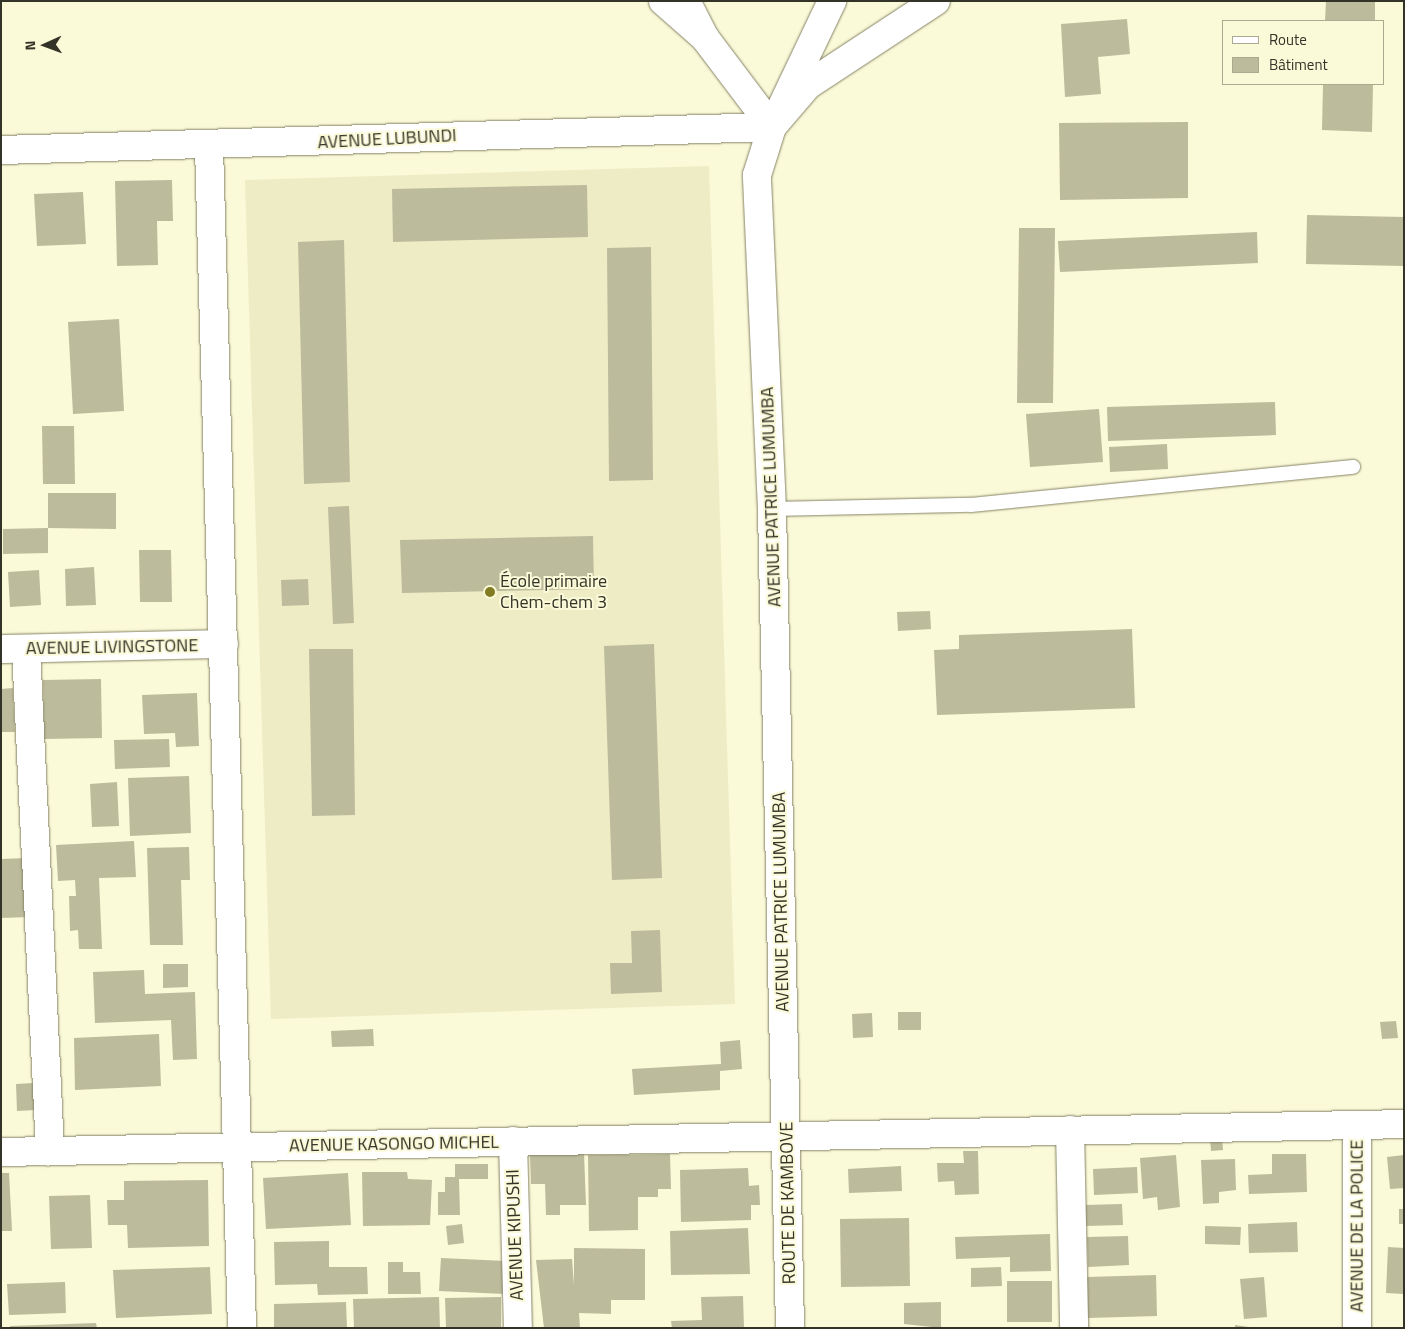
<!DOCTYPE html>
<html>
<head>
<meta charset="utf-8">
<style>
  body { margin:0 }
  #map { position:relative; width:1405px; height:1329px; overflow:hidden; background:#faf9d8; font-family:"Titillium Web",sans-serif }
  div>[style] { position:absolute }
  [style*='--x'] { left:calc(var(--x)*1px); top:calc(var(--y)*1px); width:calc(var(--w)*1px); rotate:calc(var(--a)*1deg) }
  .built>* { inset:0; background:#edecc5 }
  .building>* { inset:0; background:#bcbb9c }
  .roads { filter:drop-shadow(0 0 1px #858366) drop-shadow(0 0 1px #858366) }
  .service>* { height:14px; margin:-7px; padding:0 7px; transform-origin:7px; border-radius:7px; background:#fff }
  .minor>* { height:28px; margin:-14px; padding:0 14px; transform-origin:14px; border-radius:14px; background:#fff }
  .tertiary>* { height:28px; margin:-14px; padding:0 14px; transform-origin:14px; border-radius:14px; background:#fff }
  .dots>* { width:14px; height:14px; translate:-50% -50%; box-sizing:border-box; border:2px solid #faf9d8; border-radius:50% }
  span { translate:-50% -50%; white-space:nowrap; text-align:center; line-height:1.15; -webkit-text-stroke:4px #faf9d8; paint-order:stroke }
  .street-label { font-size:18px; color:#343327 }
  .poi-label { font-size:18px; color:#343327 }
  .left { translate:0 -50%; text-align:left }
  .frame { position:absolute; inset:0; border:2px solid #343327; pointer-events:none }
  .legend { position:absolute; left:1222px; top:20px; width:162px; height:65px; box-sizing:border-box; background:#faf9d8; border:1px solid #abaa91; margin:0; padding:6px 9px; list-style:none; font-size:15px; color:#343327 }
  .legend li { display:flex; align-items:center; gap:10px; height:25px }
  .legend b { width:25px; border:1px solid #abaa91 }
  .north { position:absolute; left:20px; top:20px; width:50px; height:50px; -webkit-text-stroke:4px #faf9d8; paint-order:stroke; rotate:268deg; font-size:14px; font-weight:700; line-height:20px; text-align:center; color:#343327 }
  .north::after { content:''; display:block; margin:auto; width:18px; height:22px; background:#343327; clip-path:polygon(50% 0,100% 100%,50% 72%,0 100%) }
</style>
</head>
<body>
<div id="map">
  <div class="built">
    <div style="clip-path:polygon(709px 166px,735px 1004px,271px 1019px,245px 180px)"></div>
  </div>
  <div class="building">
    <div style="clip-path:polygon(1326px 1px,1375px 1px,1375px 21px,1325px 21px)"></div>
    <div style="clip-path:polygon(1127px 19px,1130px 54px,1098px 57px,1101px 94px,1065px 97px,1061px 24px)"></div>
    <div style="clip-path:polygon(1323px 84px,1373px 84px,1372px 132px,1322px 130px)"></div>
    <div style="clip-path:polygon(1188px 122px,1188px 198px,1060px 200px,1059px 123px)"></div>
    <div style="clip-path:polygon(172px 180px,173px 221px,157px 221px,158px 265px,117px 266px,115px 181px)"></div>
    <div style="clip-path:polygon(587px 185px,588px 237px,393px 242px,392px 189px)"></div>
    <div style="clip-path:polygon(83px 192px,86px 244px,37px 246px,34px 194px)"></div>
    <div style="clip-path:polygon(1307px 215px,1404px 217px,1404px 266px,1306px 264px)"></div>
    <div style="clip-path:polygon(1019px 228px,1055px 228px,1053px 403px,1017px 403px)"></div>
    <div style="clip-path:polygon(1257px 232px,1258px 263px,1060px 272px,1058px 241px)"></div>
    <div style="clip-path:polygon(344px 240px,350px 482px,304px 484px,298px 242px)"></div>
    <div style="clip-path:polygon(651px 247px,653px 480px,609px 481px,607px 248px)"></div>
    <div style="clip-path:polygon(119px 319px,124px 411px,73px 414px,68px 322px)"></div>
    <div style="clip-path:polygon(1275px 402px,1276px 435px,1108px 441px,1107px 407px)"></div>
    <div style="clip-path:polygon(1099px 409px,1103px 462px,1030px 467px,1026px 414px)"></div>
    <div style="clip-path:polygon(42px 426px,74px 426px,75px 484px,43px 484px)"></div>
    <div style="clip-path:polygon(1167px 444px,1168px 469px,1110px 472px,1109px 447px)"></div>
    <div style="clip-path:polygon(48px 493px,116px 493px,116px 529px,48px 528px,48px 553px,3px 554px,3px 529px,48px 528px)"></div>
    <div style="clip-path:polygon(349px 506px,354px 623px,333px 624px,328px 507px)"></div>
    <div style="clip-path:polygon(593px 536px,594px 589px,402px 593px,400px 540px)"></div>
    <div style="clip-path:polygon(139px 550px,171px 550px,172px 602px,140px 602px)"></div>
    <div style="clip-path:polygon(94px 567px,96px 605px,66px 606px,65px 569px)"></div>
    <div style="clip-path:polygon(39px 570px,41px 605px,10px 607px,8px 572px)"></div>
    <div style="clip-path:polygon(308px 579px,309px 605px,282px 606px,281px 580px)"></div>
    <div style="clip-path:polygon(930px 611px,931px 629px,898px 631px,897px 612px)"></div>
    <div style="clip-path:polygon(1132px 629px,1135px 708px,937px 715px,934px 650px,959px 649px,959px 635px)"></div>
    <div style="clip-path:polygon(654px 644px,662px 878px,612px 880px,604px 646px)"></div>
    <div style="clip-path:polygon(309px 649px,353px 649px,355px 815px,312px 816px)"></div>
    <div style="clip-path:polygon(101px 679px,102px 738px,44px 739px,43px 680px)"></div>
    <div style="clip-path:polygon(13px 688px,15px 732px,1px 732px,1px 689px)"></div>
    <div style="clip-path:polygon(197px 693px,199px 746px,176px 747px,175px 733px,144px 734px,142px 695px)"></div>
    <div style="clip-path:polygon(169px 739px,170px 767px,115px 769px,114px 740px)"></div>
    <div style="clip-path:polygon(189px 776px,191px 833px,130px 836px,128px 778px)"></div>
    <div style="clip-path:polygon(117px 782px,119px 826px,92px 827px,90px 784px)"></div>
    <div style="clip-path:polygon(134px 841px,136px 877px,99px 878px,102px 949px,79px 949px,78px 930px,70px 931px,69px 896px,76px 896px,75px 880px,58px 881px,56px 845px)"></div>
    <div style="clip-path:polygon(189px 847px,190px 880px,181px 880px,183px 945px,150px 945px,147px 848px)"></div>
    <div style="clip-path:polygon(27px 858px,29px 917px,1px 918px,1px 859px)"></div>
    <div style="clip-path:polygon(660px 930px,662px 992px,611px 994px,610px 963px,632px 963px,631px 931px)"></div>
    <div style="clip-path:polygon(163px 964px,188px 964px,188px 987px,163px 988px)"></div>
    <div style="clip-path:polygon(144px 970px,145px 994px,195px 992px,197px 1059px,173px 1060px,171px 1020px,95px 1023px,93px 972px)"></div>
    <div style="clip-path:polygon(898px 1012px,921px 1012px,921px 1030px,898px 1030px)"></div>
    <div style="clip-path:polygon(872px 1013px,873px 1037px,853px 1038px,852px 1014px)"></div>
    <div style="clip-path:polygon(1396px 1021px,1398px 1038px,1382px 1039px,1380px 1022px)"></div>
    <div style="clip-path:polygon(373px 1029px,374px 1046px,332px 1047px,331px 1031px)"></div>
    <div style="clip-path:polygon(159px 1034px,161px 1086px,75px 1090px,74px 1038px)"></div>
    <div style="clip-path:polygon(740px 1040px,742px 1069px,720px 1071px,720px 1090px,634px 1095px,632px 1069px,721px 1064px,720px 1042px)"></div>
    <div style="clip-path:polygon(34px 1083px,36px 1110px,17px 1111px,16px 1084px)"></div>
    <div style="clip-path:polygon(1222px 1137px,1223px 1150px,1211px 1151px,1210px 1138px)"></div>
    <div style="clip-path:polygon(963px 1151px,978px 1151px,979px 1194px,955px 1195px,954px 1181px,938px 1182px,937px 1163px,964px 1163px)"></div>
    <div style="clip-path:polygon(584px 1153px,586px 1205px,560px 1205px,560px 1215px,546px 1215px,545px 1184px,531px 1184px,530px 1155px)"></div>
    <div style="clip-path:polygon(670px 1154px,671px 1189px,658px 1189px,658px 1197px,638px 1197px,638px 1230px,589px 1231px,588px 1155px)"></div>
    <div style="clip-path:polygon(1272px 1154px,1306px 1154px,1307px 1192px,1249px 1194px,1248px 1175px,1272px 1174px)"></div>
    <div style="clip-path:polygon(1176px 1155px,1180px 1207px,1158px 1210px,1157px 1197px,1143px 1199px,1140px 1158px)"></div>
    <div style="clip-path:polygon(1404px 1155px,1404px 1188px,1390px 1189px,1387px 1157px)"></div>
    <div style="clip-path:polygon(1235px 1159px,1236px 1190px,1219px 1192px,1219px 1203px,1203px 1204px,1201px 1160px)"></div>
    <div style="clip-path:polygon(455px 1164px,488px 1164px,488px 1179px,459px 1179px,460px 1215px,438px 1215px,438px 1192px,445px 1192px,445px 1177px,455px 1177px)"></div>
    <div style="clip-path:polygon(901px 1166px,902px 1191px,849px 1193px,848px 1169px)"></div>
    <div style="clip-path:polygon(1137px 1167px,1138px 1193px,1094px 1195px,1093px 1169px)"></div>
    <div style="clip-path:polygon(748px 1168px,749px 1186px,759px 1185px,760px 1205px,751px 1205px,751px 1220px,681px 1222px,680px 1170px)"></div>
    <div style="clip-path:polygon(362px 1172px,407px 1172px,408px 1179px,432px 1180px,430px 1225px,363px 1226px)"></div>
    <div style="clip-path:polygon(1px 1173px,9px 1173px,12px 1231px,1px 1231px)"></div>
    <div style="clip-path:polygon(348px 1173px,351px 1225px,266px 1229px,263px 1178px)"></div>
    <div style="clip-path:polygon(208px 1180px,209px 1246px,128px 1248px,127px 1225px,108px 1225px,107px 1200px,124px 1200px,124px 1181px)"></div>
    <div style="clip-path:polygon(90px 1195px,92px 1248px,51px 1249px,49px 1196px)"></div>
    <div style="clip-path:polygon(1122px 1204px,1123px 1225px,1086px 1226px,1085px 1205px)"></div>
    <div style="clip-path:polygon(1399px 1209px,1404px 1209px,1404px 1224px,1399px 1224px)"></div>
    <div style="clip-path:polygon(909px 1218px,910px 1286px,841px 1287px,840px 1219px)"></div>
    <div style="clip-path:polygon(1297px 1222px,1298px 1252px,1249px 1253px,1248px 1224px)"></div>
    <div style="clip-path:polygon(462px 1224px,464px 1243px,448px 1245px,446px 1226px)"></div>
    <div style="clip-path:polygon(1205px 1226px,1241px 1227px,1240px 1245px,1205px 1244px)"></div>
    <div style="clip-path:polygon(748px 1228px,750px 1274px,671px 1275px,670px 1231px)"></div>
    <div style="clip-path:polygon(1050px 1234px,1051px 1271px,1010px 1272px,1010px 1257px,956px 1259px,955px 1237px)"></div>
    <div style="clip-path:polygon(1128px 1236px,1129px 1265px,1088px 1267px,1087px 1237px)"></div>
    <div style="clip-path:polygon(329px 1241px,329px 1267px,367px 1267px,368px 1294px,318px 1295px,317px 1284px,275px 1285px,274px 1242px)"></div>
    <div style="clip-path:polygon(1388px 1247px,1404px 1248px,1404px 1294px,1386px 1293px)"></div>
    <div style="clip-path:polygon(574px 1248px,645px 1249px,645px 1300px,611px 1300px,611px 1314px,579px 1313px,580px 1328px,544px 1328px,536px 1260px,572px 1259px,574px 1285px)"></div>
    <div style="clip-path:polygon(441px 1258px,506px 1261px,505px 1294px,439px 1291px)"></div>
    <div style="clip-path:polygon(388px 1262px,403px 1262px,403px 1272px,420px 1272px,421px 1294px,388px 1294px)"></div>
    <div style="clip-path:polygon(210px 1267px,212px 1314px,116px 1318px,113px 1270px)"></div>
    <div style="clip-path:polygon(1001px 1267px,1002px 1286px,971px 1287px,971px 1268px)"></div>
    <div style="clip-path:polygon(1156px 1275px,1157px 1316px,1088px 1318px,1087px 1277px)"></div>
    <div style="clip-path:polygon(1264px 1277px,1267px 1317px,1244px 1319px,1240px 1279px)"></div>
    <div style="clip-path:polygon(1007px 1281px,1052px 1281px,1052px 1322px,1007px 1322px)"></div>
    <div style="clip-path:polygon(65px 1282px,66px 1313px,9px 1315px,7px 1284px)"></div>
    <div style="clip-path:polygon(743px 1296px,744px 1328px,672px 1328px,671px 1321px,702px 1320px,701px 1297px)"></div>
    <div style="clip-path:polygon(439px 1297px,440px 1328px,354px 1328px,353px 1299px)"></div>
    <div style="clip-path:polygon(501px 1297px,501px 1328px,446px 1328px,445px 1298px)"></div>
    <div style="clip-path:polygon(346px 1302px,347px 1328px,274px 1328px,274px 1304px)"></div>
    <div style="clip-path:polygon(941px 1302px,941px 1328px,904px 1324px,904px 1303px)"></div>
    <div style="clip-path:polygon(96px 1323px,97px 1328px,10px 1328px,10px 1326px)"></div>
    <div style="clip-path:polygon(1235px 1325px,1249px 1327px,1249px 1328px,1235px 1328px)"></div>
  </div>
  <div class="roads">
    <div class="service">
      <div style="--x:772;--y:509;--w:199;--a:-1.2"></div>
      <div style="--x:971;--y:505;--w:384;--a:-5.7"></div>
    </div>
    <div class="minor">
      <div style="--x:663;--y:1;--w:56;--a:41.4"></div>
      <div style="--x:209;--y:147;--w:1181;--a:88.4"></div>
      <div style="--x:1;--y:150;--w:771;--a:-1.71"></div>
      <div style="--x:1;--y:649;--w:223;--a:-1.3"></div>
      <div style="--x:26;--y:649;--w:503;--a:87.26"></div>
      <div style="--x:1357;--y:1125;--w:203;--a:90"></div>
      <div style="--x:1070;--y:1130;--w:198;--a:88.8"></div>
      <div style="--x:513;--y:1141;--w:187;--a:88.5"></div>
      <div style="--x:1;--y:1152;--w:1403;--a:-1.14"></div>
    </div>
    <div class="tertiary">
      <div style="--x:686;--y:1;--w:42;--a:62.8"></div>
      <div style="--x:705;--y:38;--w:111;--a:53"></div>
      <div style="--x:772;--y:127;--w:140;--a:-64.5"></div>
      <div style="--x:790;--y:1328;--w:819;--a:-91.26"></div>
      <div style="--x:772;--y:509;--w:334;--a:-92.6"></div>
      <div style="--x:757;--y:175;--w:50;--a:-72.6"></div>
      <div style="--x:772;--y:127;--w:55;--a:-49.4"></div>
      <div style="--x:808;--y:85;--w:153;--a:-33.3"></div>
    </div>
  </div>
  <div class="dots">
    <div style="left:490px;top:592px;background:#817b21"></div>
  </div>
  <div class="street-label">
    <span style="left:387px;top:139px;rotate:-3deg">AVENUE LUBUNDI</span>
    <span style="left:771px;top:497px;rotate:-92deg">AVENUE PATRICE LUMUMBA</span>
    <span style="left:112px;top:647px;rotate:-1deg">AVENUE LIVINGSTONE</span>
    <span style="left:781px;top:902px;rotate:-91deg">AVENUE PATRICE LUMUMBA</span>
    <span style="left:394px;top:1144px;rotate:-1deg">AVENUE KASONGO MICHEL</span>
    <span style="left:788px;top:1203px;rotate:-91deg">ROUTE DE KAMBOVE</span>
    <span style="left:1357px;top:1226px;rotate:-90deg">AVENUE DE LA POLICE</span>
    <span style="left:515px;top:1235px;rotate:-92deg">AVENUE KIPUSHI</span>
  </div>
  <div class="poi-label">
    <span class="left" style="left:500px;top:592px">École primaire<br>Chem-chem 3</span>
  </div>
  <div class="frame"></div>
  <ul class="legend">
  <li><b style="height:6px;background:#fff"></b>Route</li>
  <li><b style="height:14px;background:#bcbb9c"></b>Bâtiment</li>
  </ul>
  <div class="north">N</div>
</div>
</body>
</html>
